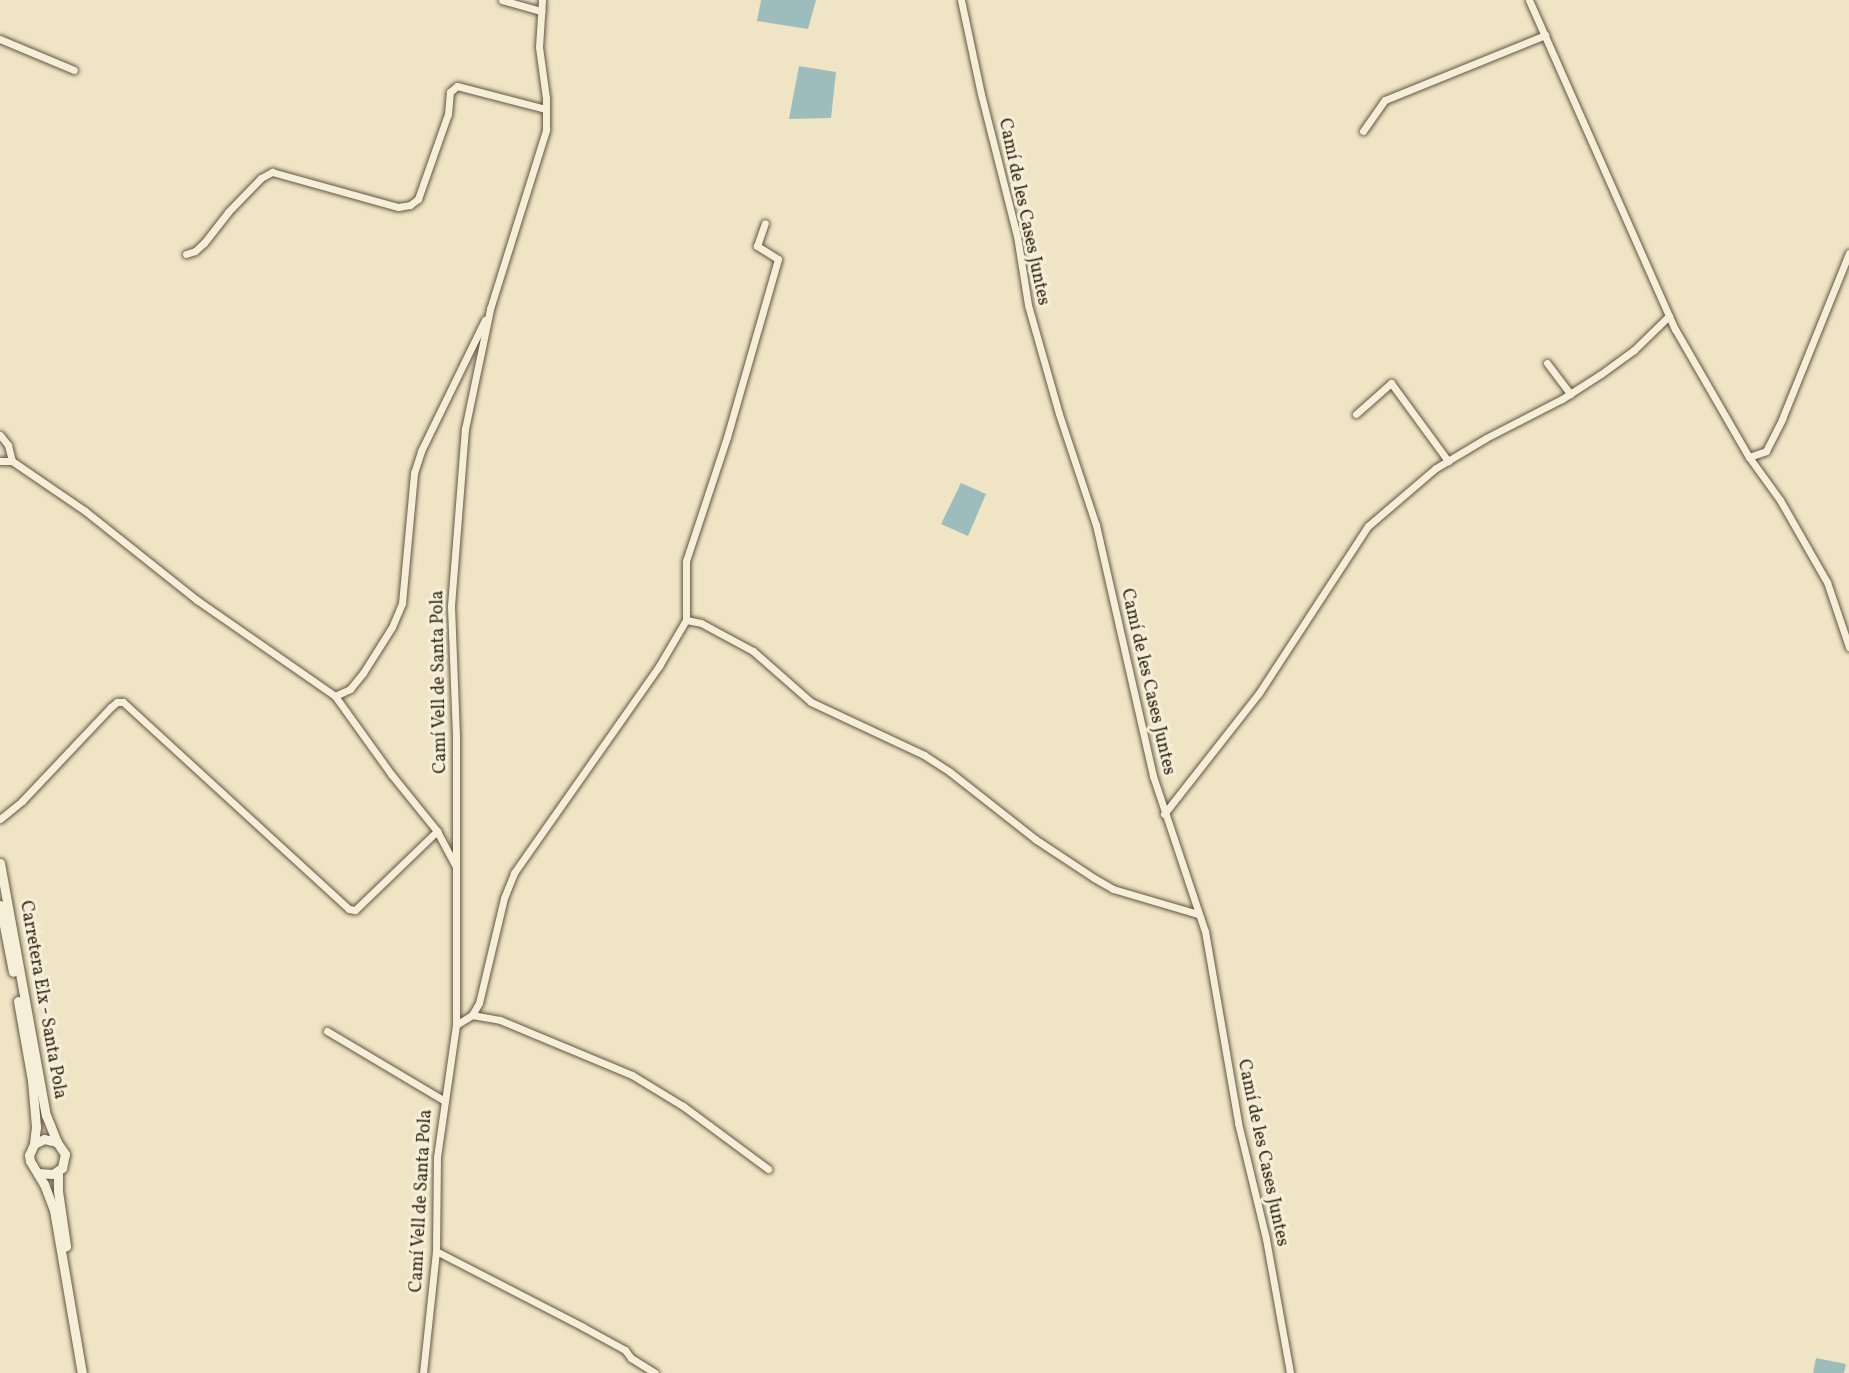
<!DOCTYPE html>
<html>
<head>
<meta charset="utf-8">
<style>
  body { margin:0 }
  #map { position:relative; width:1849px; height:1373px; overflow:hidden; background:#efe5c5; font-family:Vollkorn,serif }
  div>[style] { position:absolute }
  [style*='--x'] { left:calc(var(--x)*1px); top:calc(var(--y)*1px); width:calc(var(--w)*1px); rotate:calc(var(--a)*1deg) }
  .water>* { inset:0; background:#9dbdbd }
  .roads { filter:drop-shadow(0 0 2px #635640) drop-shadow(0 0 2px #635640) }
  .minor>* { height:7px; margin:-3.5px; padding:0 3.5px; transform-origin:3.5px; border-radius:3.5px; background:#f5eed9 }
  .secondary>* { height:9px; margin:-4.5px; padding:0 4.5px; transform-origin:4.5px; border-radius:4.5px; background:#f5eed9 }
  span { translate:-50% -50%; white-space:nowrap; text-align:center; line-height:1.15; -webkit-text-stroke:6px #f5eed9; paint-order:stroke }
  .street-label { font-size:18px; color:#342614 }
</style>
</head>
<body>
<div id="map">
  <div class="water">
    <div style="clip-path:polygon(761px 0,816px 0,808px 29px,757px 21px)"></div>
    <div style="clip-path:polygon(799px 66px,836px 72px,831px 118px,789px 119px)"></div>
    <div style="clip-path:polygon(961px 483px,986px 494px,968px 536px,941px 524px)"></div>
    <div style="clip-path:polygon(1816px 1358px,1846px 1364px,1844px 1373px,1813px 1373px)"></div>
  </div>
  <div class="roads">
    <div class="minor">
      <div style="--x:502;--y:0;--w:41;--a:15.8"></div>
      <div style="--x:961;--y:0;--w:96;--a:78"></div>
      <div style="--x:981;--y:94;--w:146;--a:75.8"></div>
      <div style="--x:1017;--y:236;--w:70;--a:80.9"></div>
      <div style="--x:1028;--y:305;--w:113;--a:74.1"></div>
      <div style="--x:1059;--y:414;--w:117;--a:71.6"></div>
      <div style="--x:1096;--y:525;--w:257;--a:77.2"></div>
      <div style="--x:1153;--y:776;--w:163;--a:71.5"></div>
      <div style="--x:1205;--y:931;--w:195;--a:80.2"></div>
      <div style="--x:1238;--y:1123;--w:119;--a:76.4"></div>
      <div style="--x:1266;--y:1239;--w:136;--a:79.8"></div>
      <div style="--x:1529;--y:0;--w:360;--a:66.1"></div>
      <div style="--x:1675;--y:329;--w:148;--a:60"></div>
      <div style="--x:1749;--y:457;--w:53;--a:54.2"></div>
      <div style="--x:1780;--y:500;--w:95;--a:60.2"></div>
      <div style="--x:1827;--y:582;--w:69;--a:71.3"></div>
      <div style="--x:0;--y:39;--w:80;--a:22.7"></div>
      <div style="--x:1363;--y:131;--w:38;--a:-55"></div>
      <div style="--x:1385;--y:100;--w:173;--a:-22.1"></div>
      <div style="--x:186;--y:254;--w:9;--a:-18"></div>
      <div style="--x:195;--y:251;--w:12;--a:-42"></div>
      <div style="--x:204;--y:243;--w:39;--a:-52"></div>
      <div style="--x:228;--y:212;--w:47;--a:-45.9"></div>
      <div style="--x:261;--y:178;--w:13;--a:-29"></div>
      <div style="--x:272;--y:172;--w:131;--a:15.5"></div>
      <div style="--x:398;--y:207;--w:12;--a:-9"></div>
      <div style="--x:410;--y:205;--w:10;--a:-37"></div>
      <div style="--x:418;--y:199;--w:90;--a:-70.6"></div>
      <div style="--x:448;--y:114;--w:22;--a:-85"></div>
      <div style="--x:450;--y:92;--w:9;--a:-41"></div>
      <div style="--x:457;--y:86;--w:92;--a:14.5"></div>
      <div style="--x:1547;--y:363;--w:39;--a:53"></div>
      <div style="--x:1356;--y:414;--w:47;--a:-41.5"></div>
      <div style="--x:1391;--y:383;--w:97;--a:53.8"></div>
      <div style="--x:0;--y:435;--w:13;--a:51"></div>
      <div style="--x:8;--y:445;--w:16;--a:76"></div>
      <div style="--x:1749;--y:457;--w:18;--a:-19"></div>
      <div style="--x:1766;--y:451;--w:36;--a:-63"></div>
      <div style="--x:1782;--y:419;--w:179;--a:-68"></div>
      <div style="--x:0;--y:461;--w:12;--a:0"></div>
      <div style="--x:12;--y:461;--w:88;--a:34.4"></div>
      <div style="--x:85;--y:511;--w:143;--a:38.5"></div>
      <div style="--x:197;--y:600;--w:168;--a:34.8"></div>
      <div style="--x:335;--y:696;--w:96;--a:54.3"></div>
      <div style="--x:391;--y:774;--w:73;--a:51.1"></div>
      <div style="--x:437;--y:831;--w:40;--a:62"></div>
      <div style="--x:686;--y:620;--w:15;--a:11"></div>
      <div style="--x:701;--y:623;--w:59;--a:28.3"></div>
      <div style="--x:753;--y:651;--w:77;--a:41.3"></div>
      <div style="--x:811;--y:702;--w:125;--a:25.1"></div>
      <div style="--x:924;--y:755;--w:31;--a:33"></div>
      <div style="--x:950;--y:772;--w:108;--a:38.2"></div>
      <div style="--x:1035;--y:839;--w:71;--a:33.5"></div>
      <div style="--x:1094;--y:878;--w:22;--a:30"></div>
      <div style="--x:1113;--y:889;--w:89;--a:16.4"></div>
      <div style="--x:335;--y:696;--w:17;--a:-25"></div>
      <div style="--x:350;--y:689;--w:21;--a:-51"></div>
      <div style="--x:363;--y:673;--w:54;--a:-57.8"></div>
      <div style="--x:392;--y:627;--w:26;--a:-67"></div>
      <div style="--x:402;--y:603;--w:131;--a:-84.7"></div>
      <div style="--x:414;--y:473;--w:23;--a:-72"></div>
      <div style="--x:421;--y:451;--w:146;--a:-64"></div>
      <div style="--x:1164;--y:814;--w:154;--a:-51.9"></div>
      <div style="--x:1259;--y:693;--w:199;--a:-56.9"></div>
      <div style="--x:1368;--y:526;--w:89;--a:-40.5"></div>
      <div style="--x:1436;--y:468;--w:58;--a:-31"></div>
      <div style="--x:1486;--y:438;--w:85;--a:-27.2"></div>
      <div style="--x:1562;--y:399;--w:46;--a:-32.7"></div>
      <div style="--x:1601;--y:374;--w:41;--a:-36"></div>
      <div style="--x:1634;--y:350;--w:49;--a:-44.2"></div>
      <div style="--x:0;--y:819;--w:28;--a:-39"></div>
      <div style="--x:22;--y:801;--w:129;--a:-46.6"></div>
      <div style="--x:111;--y:707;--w:8;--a:-40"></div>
      <div style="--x:117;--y:702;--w:6;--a:0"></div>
      <div style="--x:123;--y:702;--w:306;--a:42.5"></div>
      <div style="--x:349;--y:909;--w:6;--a:9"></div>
      <div style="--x:355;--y:910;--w:114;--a:-43.9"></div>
      <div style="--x:472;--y:1015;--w:28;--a:10"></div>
      <div style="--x:500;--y:1020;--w:143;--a:22.6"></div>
      <div style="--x:632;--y:1075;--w:60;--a:31.3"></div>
      <div style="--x:683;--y:1106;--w:106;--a:36.5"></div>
      <div style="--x:456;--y:1025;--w:19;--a:-32"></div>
      <div style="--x:472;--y:1015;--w:14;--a:-60"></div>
      <div style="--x:479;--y:1003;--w:108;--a:-76.6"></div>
      <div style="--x:504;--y:898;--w:27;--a:-68"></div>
      <div style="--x:514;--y:873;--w:253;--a:-55"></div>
      <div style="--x:659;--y:666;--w:53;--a:-59.6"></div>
      <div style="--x:686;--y:620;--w:59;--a:-90"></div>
      <div style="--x:686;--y:561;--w:131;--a:-71.7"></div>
      <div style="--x:727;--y:437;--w:185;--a:-74"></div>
      <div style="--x:778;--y:259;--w:25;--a:-148"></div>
      <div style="--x:757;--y:246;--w:24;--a:-71"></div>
      <div style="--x:327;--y:1031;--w:135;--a:30.7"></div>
      <div style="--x:436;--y:1251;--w:165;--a:27.3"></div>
      <div style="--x:583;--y:1327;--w:48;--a:28.7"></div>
      <div style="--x:625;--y:1350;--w:10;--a:53"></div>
      <div style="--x:631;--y:1358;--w:28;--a:32"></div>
      <div style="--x:423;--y:1373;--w:123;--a:-83.9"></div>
      <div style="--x:436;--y:1251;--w:94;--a:-89.4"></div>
      <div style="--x:437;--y:1157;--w:133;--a:-81.8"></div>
      <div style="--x:456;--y:1025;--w:289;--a:-90"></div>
      <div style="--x:456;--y:736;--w:130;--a:-92.2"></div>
      <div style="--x:451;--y:606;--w:178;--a:-85.5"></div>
      <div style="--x:465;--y:429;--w:123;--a:-78.2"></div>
      <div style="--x:490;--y:309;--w:188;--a:-72.6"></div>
      <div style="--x:546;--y:130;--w:32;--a:-90"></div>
      <div style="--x:546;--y:98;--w:51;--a:-97.8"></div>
      <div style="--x:539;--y:47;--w:47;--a:-86.3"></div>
    </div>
    <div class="secondary">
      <div style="--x:0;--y:863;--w:256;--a:79.7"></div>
      <div style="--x:46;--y:1115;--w:29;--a:68"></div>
      <div style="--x:0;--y:905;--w:68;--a:79"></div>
      <div style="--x:18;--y:1001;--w:80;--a:80"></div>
      <div style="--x:32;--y:1080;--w:47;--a:85.1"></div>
      <div style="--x:36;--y:1127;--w:17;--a:97"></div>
      <div style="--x:58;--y:1172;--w:19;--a:90"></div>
      <div style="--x:58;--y:1191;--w:56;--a:81.7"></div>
      <div style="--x:38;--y:1173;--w:15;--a:4"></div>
      <div style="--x:53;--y:1174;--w:11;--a:-34"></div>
      <div style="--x:62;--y:1168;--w:14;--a:-78"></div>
      <div style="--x:65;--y:1154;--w:14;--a:-124"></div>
      <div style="--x:57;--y:1142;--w:13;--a:-167"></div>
      <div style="--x:44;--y:1139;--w:11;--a:153"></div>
      <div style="--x:34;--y:1144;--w:12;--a:114"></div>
      <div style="--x:29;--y:1155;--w:6;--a:81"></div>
      <div style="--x:30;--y:1161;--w:27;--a:59"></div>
      <div style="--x:44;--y:1184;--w:28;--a:69"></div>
      <div style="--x:54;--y:1210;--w:165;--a:80.3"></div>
    </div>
  </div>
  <div class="street-label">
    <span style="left:1023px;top:212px;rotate:78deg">Camí de les Cases Juntes</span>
    <span style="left:440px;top:682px;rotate:-91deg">Camí Vell de Santa Pola</span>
    <span style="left:1147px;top:682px;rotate:77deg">Camí de les Cases Juntes</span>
    <span style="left:42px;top:1000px;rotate:80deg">Carretera Elx - Santa Pola</span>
    <span style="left:1262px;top:1153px;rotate:78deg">Camí de les Cases Juntes</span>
    <span style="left:422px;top:1201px;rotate:-87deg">Camí Vell de Santa Pola</span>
  </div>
</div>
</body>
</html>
